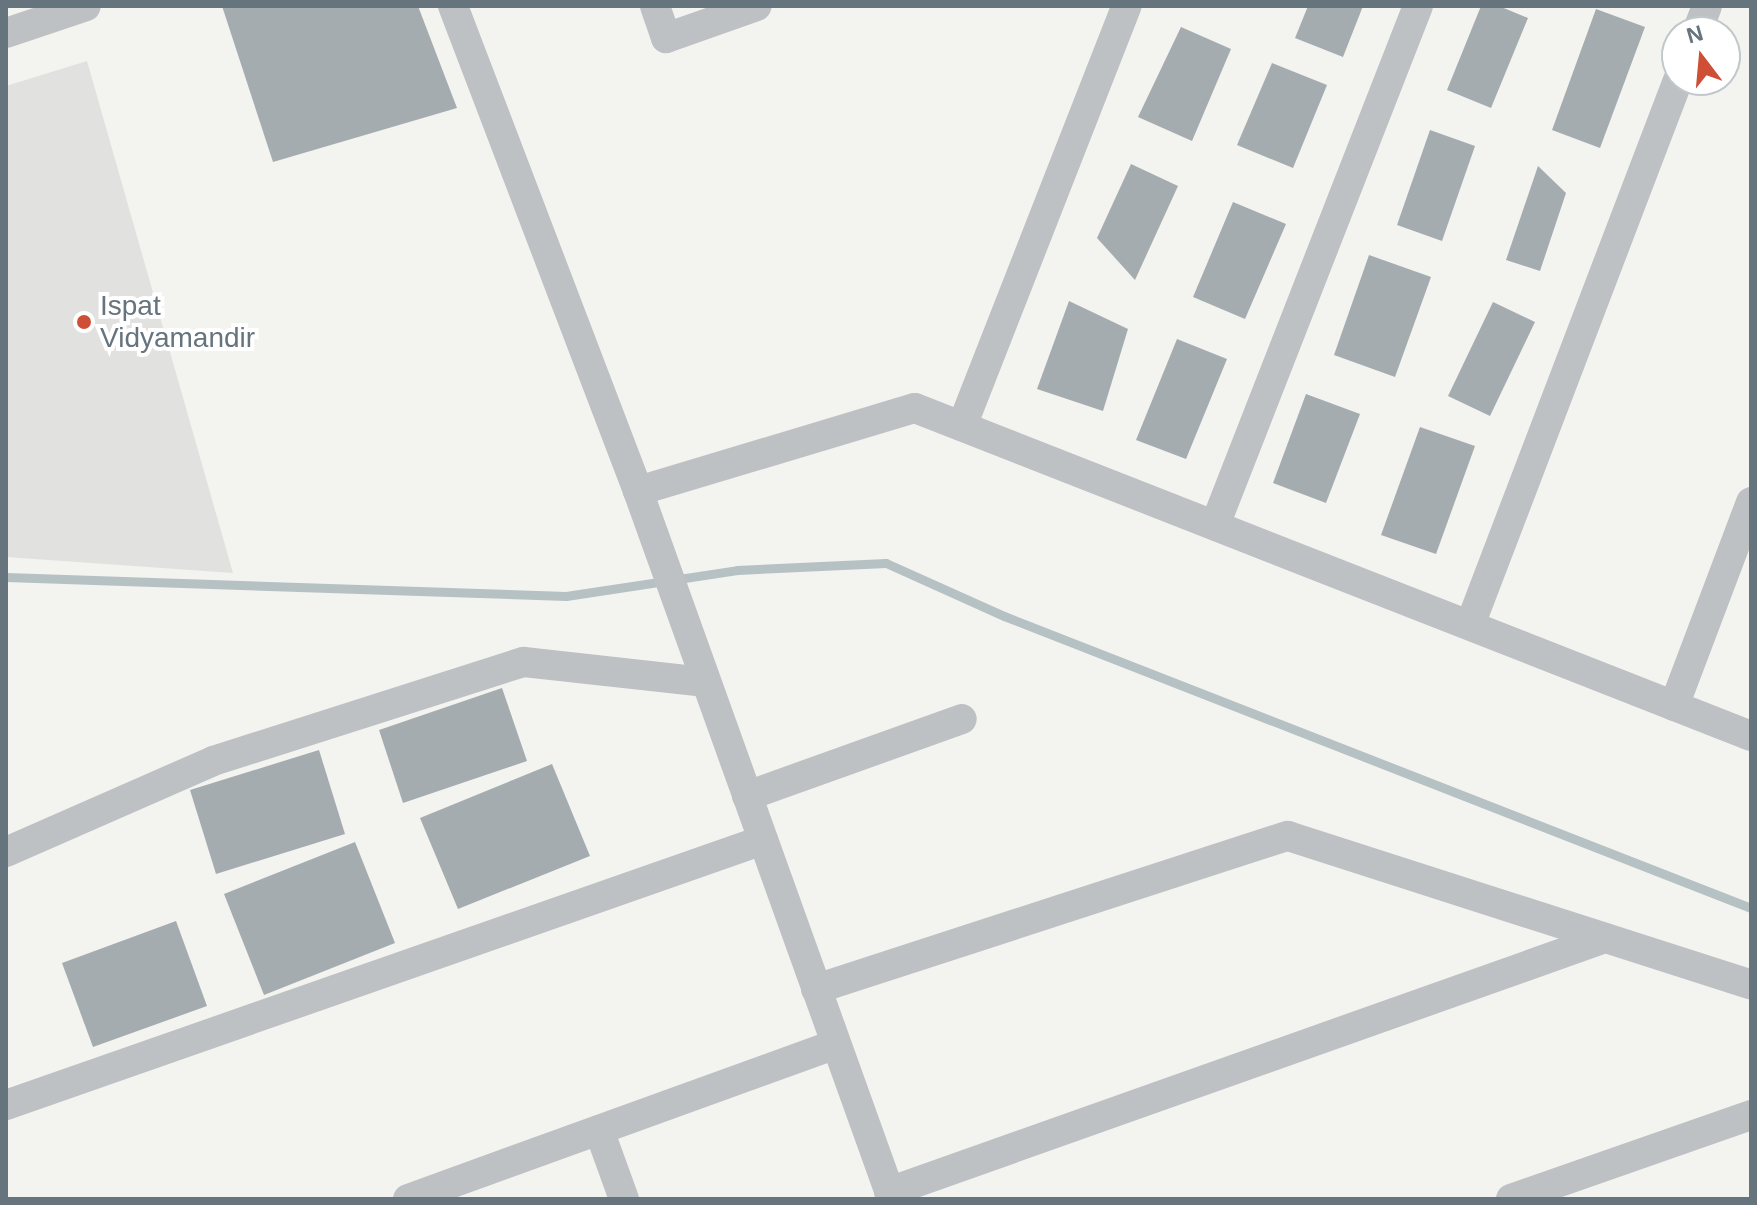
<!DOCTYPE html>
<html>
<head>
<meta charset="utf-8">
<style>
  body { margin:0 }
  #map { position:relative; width:1757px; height:1205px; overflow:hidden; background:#f3f3f0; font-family:Arial,sans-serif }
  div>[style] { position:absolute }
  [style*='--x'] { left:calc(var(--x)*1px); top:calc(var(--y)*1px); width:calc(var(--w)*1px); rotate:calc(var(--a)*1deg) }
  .built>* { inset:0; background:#e1e2e0 }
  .stream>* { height:9px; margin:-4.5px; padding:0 4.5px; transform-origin:4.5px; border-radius:4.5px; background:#b6c1c4 }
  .building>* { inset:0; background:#a5acb0 }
  .minor>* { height:30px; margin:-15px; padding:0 15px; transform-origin:15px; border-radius:15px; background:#bdc1c4 }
  .dots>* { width:22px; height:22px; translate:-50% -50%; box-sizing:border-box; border:4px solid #fff; border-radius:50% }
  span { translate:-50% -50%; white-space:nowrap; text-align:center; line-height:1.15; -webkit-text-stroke:8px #fff; paint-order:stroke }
  .poi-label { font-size:28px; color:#66747e }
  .left { translate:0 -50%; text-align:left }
  .frame { position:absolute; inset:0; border:8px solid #66747e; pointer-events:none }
  .north { position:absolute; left:1661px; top:16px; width:80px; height:80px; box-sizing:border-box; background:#fff; border:2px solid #c2c7cb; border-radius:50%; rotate:344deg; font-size:22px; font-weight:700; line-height:32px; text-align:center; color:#66747e }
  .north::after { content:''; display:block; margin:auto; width:28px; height:36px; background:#ce4f35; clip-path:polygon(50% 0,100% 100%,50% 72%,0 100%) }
</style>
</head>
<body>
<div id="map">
  <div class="built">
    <div style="clip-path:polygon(87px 61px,233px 573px,6px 557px,6px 86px)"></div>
  </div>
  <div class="stream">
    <div style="--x:6;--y:577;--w:560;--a:1.94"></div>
    <div style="--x:566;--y:596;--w:173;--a:-8.6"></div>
    <div style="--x:737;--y:570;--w:149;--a:-2.7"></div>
    <div style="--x:886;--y:563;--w:129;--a:24.2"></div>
    <div style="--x:1004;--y:616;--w:802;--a:21.35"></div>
  </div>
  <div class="building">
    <div style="clip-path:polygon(222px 6px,418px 6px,457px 108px,273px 162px)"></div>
    <div style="clip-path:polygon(1308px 6px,1363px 6px,1343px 57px,1295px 38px)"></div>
    <div style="clip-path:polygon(1481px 6px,1499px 6px,1528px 18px,1491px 108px,1447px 90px)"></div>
    <div style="clip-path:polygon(1596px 9px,1645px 27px,1600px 148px,1552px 130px)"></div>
    <div style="clip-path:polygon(1181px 27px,1231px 49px,1192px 141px,1138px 117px)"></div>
    <div style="clip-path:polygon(1272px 63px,1327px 85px,1293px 168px,1237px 145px)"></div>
    <div style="clip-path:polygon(1430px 130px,1475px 146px,1442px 241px,1397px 225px)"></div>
    <div style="clip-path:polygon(1131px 164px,1178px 186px,1135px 280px,1097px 238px)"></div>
    <div style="clip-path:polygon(1538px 166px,1566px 193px,1540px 271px,1506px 260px)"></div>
    <div style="clip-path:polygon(1233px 202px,1286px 224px,1245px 319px,1193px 297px)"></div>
    <div style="clip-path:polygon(1369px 255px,1431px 277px,1395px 377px,1334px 355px)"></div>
    <div style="clip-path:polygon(1069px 301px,1128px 329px,1103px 411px,1037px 389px)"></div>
    <div style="clip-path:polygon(1493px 302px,1535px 322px,1490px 416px,1448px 396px)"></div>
    <div style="clip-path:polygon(1177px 339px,1227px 359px,1186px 459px,1136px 440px)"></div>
    <div style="clip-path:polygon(1306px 394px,1360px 414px,1326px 503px,1273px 483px)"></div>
    <div style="clip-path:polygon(1420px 427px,1475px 446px,1436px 554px,1381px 535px)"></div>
    <div style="clip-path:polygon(502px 688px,527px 761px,403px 803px,379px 730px)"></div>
    <div style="clip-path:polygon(319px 750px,345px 834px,216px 874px,190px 790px)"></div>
    <div style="clip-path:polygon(552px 764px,590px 856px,458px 909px,420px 818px)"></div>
    <div style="clip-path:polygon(355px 842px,395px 943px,264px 995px,224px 894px)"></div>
    <div style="clip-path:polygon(176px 921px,207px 1006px,93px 1047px,62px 963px)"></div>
  </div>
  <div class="minor">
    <div style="--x:453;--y:6;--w:519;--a:69.12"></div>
    <div style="--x:638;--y:491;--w:752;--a:70.26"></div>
    <div style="--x:655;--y:6;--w:34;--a:71"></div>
    <div style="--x:666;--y:38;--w:96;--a:-19.4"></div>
    <div style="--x:1697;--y:32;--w:28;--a:-69"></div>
    <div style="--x:6;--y:33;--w:84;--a:-18.6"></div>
    <div style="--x:962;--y:426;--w:451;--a:-68.6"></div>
    <div style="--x:638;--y:491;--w:289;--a:-16.7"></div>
    <div style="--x:915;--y:408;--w:898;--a:21.42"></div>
    <div style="--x:1215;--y:525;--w:557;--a:-68.64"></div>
    <div style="--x:1470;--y:625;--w:583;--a:-69.11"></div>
    <div style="--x:1674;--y:706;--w:218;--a:-69.3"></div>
    <div style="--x:747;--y:796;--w:228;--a:-19.7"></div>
    <div style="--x:6;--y:852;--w:226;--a:-23.7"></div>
    <div style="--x:213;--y:761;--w:326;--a:-17.7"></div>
    <div style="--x:524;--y:662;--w:183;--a:6.3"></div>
    <div style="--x:816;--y:989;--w:496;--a:-18"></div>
    <div style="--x:1288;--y:836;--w:486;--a:17.8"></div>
    <div style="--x:6;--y:1105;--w:802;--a:-19.29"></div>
    <div style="--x:599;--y:1130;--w:73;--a:70.1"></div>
    <div style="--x:889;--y:1192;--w:760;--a:-19.53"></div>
    <div style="--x:408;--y:1199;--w:455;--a:-19.9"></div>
    <div style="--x:1511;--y:1199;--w:254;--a:-19.3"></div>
  </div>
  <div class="dots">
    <div style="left:84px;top:322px;background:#ce4f35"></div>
  </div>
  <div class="poi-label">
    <span class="left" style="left:100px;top:322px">Ispat<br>Vidyamandir</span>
  </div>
  <div class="frame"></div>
  <div class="north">N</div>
</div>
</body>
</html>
